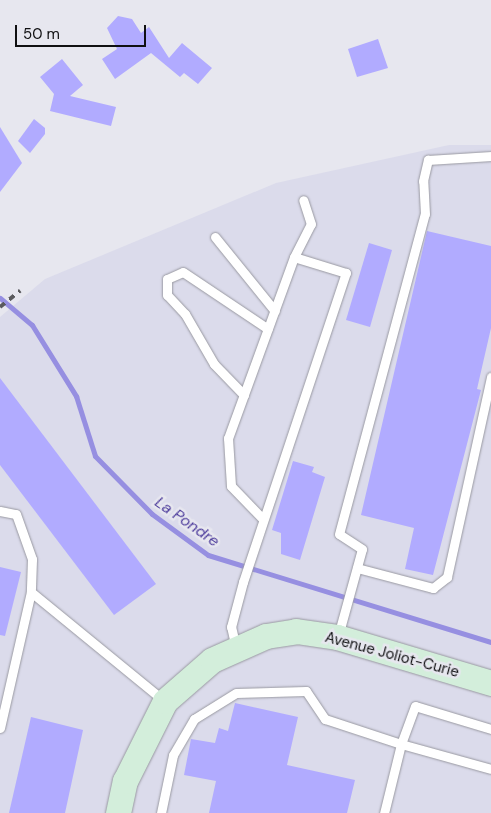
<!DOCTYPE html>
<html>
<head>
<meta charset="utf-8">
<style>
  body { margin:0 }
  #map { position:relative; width:491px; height:813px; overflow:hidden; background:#e7e7ef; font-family:"DM Sans",sans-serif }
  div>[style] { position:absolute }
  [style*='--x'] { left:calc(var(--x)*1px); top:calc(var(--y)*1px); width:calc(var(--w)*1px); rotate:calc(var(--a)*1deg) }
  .built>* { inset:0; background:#dbdbeb }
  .stream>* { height:5px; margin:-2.5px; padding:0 2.5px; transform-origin:2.5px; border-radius:2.5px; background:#968fe1 }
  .building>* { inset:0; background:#b1abff }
  .roads { filter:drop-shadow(0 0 1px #9999a1) drop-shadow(0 0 1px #9999a1) }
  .lane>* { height:9px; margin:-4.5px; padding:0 4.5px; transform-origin:4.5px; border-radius:4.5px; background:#fff }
  .secondary>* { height:25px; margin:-12.5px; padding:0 12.5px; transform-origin:12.5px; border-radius:12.5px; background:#d3eedb }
  .rail>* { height:4px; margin-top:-2px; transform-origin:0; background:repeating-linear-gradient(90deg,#5a5a5e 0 6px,transparent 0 12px) }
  span { translate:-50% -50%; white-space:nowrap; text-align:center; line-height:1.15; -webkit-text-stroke:5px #e7e7ef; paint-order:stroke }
  .street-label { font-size:15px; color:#101012 }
  .water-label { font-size:16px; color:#4e3d9c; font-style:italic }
  .scale { position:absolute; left:15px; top:25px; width:131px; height:22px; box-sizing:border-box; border:2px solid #101012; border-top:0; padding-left:6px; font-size:15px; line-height:18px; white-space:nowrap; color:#101012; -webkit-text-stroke:4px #e7e7ef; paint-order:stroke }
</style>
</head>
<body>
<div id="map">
  <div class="built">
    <div style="clip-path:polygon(449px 145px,491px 145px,491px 813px,0 813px,0 317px,45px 279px,276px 183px)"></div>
  </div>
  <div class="stream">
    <div style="--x:0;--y:298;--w:42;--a:40.2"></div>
    <div style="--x:32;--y:325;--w:84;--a:58.2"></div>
    <div style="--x:76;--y:396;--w:63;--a:72.4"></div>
    <div style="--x:95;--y:456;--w:81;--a:45.5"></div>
    <div style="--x:152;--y:514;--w:69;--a:36.2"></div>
    <div style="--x:208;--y:555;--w:296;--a:17.1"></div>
  </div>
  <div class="building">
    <div style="clip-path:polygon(118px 16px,132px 19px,141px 33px,149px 27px,169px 58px,182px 43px,212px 68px,198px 84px,184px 73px,180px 77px,151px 53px,115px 79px,102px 59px,117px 49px,107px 28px)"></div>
    <div style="clip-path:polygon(378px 39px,388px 68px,357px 77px,348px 49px)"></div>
    <div style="clip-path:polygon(62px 59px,83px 85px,70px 96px,116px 107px,111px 126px,50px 111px,54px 94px,40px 77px)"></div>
    <div style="clip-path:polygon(34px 119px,45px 128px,45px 134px,30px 153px,18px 141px)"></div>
    <div style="clip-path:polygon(0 127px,22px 163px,0 192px)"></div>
    <div style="clip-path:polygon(427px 231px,491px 246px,491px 328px,477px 389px,481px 390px,433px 575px,405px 569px,414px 528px,361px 515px)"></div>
    <div style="clip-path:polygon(369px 243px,392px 250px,370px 327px,346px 320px)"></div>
    <div style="clip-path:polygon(0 378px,156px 584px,114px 615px,0 465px)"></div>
    <div style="clip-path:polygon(293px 461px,314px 467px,312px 472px,325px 477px,300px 560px,281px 554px,281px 533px,272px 530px)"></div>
    <div style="clip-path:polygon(0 567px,21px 572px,5px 636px,0 635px)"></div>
    <div style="clip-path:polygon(235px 703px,298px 717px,287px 765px,355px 780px,347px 813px,209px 813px,216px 781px,184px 775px,191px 739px,215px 743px,219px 728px,228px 731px)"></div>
    <div style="clip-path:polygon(31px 717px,83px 730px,65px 813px,9px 813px)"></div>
  </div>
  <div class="roads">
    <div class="lane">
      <div style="--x:215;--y:237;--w:95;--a:51"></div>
      <div style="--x:294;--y:257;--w:37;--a:-63"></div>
      <div style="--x:311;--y:224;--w:25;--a:-108"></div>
      <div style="--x:244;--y:395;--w:43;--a:-134.1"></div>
      <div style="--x:214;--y:364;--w:58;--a:-120.1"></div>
      <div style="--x:185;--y:314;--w:26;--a:-133"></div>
      <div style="--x:167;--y:295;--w:16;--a:-90"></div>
      <div style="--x:167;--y:279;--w:17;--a:-24"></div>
      <div style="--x:183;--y:272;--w:102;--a:33.8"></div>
      <div style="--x:0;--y:511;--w:16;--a:11"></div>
      <div style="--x:16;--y:514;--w:48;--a:70.4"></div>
      <div style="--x:32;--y:559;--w:33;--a:92"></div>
      <div style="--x:357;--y:568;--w:79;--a:14.7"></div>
      <div style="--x:433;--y:588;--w:18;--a:-38"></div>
      <div style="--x:447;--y:577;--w:205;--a:-77.6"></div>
      <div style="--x:338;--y:636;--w:90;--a:-74.6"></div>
      <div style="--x:362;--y:549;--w:27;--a:-147"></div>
      <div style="--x:339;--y:534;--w:331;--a:-75"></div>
      <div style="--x:425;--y:214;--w:33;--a:-93"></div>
      <div style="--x:423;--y:181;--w:22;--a:-77"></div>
      <div style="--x:428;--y:160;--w:63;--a:-3.6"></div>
      <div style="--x:236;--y:648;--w:22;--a:-103"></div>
      <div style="--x:231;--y:627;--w:47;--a:-75.1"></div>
      <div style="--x:243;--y:582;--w:326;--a:-71.6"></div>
      <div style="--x:346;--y:273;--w:54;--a:-162.9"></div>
      <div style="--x:294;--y:257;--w:193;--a:110"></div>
      <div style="--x:228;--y:438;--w:48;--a:86.4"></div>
      <div style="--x:231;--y:486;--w:46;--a:45.9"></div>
      <div style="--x:0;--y:728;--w:139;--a:-77.2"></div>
      <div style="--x:31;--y:592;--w:171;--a:39.3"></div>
      <div style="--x:491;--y:729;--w:79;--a:-163.2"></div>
      <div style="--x:415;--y:706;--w:40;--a:110.2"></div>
      <div style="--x:401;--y:744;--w:93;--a:15.5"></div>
      <div style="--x:161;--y:813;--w:59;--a:-78.3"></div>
      <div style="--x:173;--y:755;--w:42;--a:-59.7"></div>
      <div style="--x:194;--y:719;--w:49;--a:-31.8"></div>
      <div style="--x:236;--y:693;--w:70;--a:-1.6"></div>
      <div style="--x:306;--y:691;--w:34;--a:56"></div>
      <div style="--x:325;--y:719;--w:80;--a:18.2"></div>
      <div style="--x:401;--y:744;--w:71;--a:103.8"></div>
    </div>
    <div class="secondary">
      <div style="--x:118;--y:813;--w:33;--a:-78"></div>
      <div style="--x:125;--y:781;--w:89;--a:-63.4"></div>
      <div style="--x:165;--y:701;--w:62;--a:-41.1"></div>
      <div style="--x:212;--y:660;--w:59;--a:-24"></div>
      <div style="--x:266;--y:636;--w:30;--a:-9"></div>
      <div style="--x:296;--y:631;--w:41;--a:8.3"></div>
      <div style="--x:337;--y:637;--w:161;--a:16.6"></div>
    </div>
  </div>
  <div class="rail">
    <div style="--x:0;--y:307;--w:26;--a:-39"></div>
  </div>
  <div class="street-label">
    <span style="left:392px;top:655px;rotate:15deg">Avenue Joliot-Curie</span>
  </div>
  <div class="water-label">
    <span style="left:187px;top:522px;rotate:35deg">La Pondre</span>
  </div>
  <div class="scale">50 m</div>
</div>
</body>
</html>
